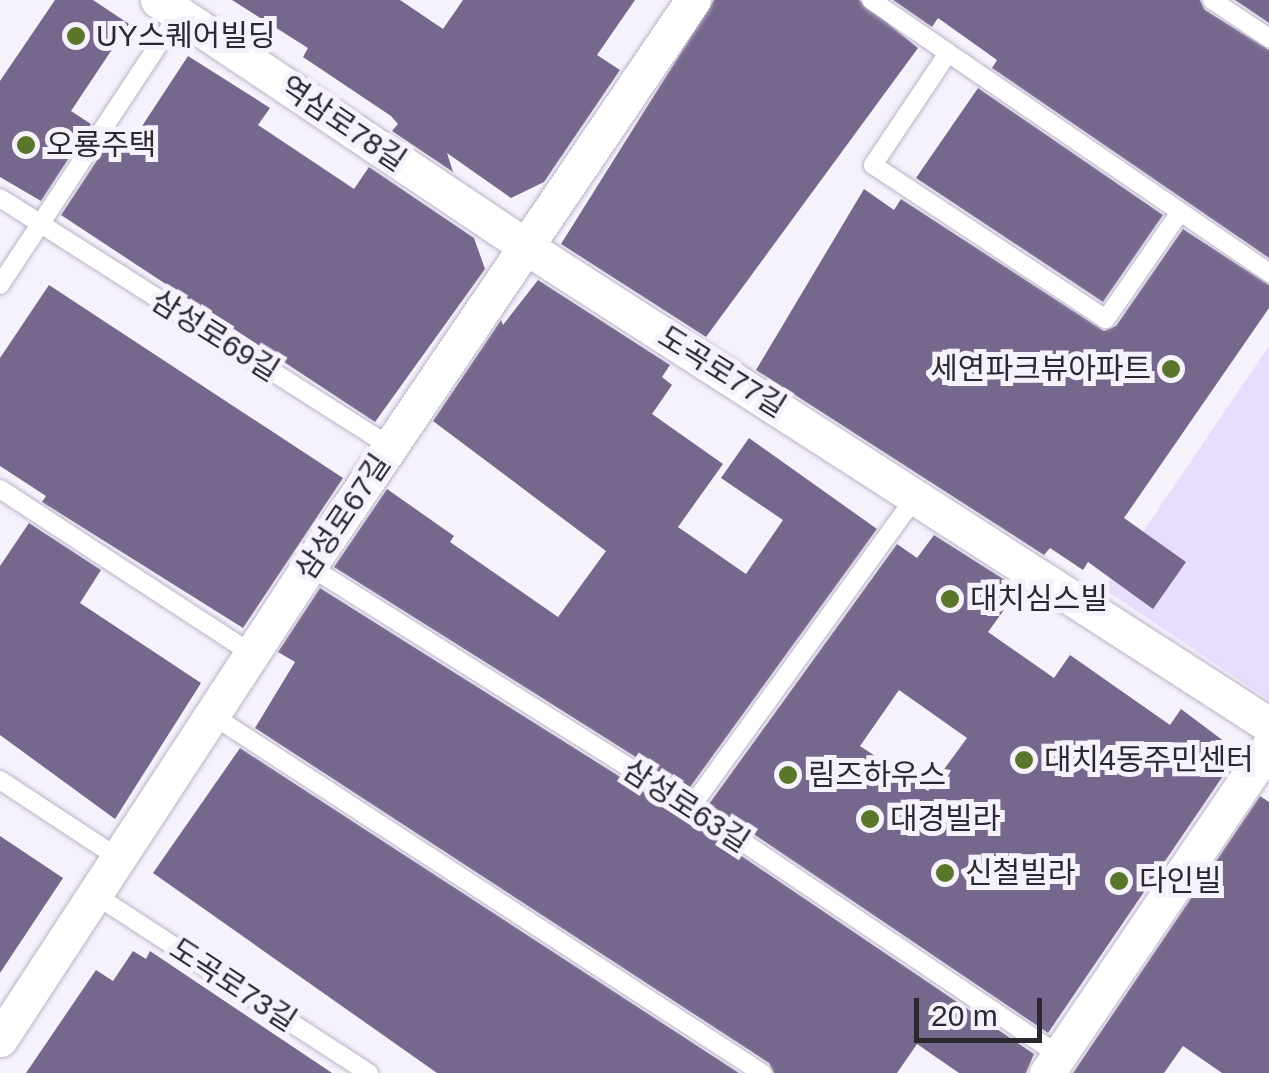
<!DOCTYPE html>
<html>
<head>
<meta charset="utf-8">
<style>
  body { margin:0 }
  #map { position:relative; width:1269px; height:1073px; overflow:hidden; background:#f6f2fc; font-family:Helvetica,"Noto Sans KR",sans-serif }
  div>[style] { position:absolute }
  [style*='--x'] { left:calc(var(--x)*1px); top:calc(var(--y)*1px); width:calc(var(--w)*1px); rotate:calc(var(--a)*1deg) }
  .green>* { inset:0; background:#e9ddfe }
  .building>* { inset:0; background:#76688c }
  .roads { filter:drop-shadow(0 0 2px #bbb3c9) drop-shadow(0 0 2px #bbb3c9) }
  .service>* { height:18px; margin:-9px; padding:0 9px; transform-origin:9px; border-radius:9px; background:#fff }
  .minor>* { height:35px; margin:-17.5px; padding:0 17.5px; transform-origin:17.5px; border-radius:17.5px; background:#fff }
  .dots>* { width:28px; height:28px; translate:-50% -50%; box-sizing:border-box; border:5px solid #f6f2fc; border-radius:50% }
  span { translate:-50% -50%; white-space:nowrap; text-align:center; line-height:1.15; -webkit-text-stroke:10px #f6f2fc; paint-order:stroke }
  .poi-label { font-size:30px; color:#2c2831 }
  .left { translate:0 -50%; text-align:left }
  .right { translate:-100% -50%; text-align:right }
  .street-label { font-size:30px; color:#2c2831 }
  .scale { position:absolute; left:914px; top:998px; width:128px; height:45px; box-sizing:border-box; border:5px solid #2c2831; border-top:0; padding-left:12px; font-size:30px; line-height:35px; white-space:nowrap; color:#2c2831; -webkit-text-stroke:8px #f6f2fc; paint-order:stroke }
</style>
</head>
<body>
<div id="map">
  <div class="green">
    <div style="clip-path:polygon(1269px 346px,1269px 700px,1104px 589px)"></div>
  </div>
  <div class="building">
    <div style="clip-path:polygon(55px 0,93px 0,129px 24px,71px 111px,91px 124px,41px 201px,0 177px,0 81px)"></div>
    <div style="clip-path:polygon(232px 0,400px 0,443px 29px,463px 0,635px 0,597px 55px,620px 70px,544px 182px,511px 198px,447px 153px,453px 172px,392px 131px,398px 124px,391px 116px,303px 57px,308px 48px)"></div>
    <div style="clip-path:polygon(714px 0,859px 0,918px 48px,706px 337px,561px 244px)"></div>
    <div style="clip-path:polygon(893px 0,1200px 0,1205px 10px,1269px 50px,1269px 258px,992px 68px,997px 60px,938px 18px,932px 27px)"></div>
    <div style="clip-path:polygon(1235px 0,1269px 0,1269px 23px)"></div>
    <div style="clip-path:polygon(188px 56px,270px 108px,258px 125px,354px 189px,369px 167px,474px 238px,485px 269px,375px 422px,61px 215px,111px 139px,127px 149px)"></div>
    <div style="clip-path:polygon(978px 88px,1163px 215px,1103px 302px,916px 178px)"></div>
    <div style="clip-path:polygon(864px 189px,894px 210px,901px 199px,1104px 331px,1116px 326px,1183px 229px,1269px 285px,1269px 308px,1124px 518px,1186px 562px,1153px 609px,1088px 562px,1083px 570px,1050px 548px,1044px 555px,756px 370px)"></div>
    <div style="clip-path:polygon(538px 280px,670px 365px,662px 377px,672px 385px,652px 414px,723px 464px,678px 527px,746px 574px,783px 520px,721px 478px,749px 438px,877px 529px,688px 790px,334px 567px,387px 489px,454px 536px,450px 542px,558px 617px,606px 551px,433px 421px,501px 320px,503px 325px)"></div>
    <div style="clip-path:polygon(49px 285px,343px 478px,243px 628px,42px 502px,46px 496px,0 466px,0 358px)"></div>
    <div style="clip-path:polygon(29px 523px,101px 570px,80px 603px,201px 683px,115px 819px,0 735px,0 566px)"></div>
    <div style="clip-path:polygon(evenodd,934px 535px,1019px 589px,988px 632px,1054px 678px,1070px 655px,1170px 725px,1181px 709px,1233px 748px,1217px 768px,1225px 773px,1048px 1033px,709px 804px,897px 544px,917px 558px,934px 535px,899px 690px,967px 738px,928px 791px,860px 746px,899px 690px)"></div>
    <div style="clip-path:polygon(320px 588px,684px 817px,1034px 1054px,1026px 1073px,959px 1073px,917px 1044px,897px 1073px,774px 1073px,769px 1063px,255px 728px,295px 662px,278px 652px)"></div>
    <div style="clip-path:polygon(240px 748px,739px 1073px,437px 1073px,153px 873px)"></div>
    <div style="clip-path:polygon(1260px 796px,1269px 802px,1269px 1073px,1222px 1073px,1183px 1046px,1164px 1073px,1073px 1073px)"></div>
    <div style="clip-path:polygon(0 836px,63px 878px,0 973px)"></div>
    <div style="clip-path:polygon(133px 951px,146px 959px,150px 951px,332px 1073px,26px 1073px,96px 970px,113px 981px)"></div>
  </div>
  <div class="roads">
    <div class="service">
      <div style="--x:871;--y:0;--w:483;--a:34.4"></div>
      <div style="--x:1212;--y:0;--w:69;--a:33.7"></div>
      <div style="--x:948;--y:53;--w:135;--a:123.8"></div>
      <div style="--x:873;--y:165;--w:279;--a:33.5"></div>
      <div style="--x:1106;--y:319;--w:130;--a:-55.3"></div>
      <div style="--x:0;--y:198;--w:464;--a:32.5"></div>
      <div style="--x:0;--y:285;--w:329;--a:-56.6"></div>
      <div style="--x:0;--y:489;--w:303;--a:33.2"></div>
      <div style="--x:309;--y:566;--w:452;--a:32.2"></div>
      <div style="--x:691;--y:807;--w:443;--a:34"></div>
      <div style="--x:215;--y:717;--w:653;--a:33.06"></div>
      <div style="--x:0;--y:780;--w:144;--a:33.4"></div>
      <div style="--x:691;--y:807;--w:385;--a:-54.1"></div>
      <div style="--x:97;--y:896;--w:325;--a:33.1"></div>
    </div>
    <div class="minor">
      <div style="--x:158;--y:0;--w:445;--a:33.8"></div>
      <div style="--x:528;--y:248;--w:881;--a:32.77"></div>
      <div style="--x:0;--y:1039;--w:565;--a:-56.84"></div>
      <div style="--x:309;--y:566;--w:684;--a:-55.85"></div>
      <div style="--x:1047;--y:1073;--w:395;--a:-55.8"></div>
    </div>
  </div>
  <div class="dots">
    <div style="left:76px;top:36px;background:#59762a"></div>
    <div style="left:26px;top:145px;background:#59762a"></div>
    <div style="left:1171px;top:369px;background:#59762a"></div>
    <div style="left:950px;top:599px;background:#59762a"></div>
    <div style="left:1024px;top:760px;background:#59762a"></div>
    <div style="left:788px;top:775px;background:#59762a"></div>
    <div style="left:870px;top:819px;background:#59762a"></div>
    <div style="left:945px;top:873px;background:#59762a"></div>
    <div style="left:1119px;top:881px;background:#59762a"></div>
  </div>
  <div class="poi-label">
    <span class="left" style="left:96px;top:36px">UY스퀘어빌딩</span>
    <span class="left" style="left:46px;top:145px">오룡주택</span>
    <span class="right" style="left:1151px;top:369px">세연파크뷰아파트</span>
    <span class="left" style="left:970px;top:599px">대치심스빌</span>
    <span class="left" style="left:1044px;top:760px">대치4동주민센터</span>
    <span class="left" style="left:808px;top:775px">림즈하우스</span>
    <span class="left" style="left:890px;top:819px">대경빌라</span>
    <span class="left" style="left:965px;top:873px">신철빌라</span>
    <span class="left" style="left:1139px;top:881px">다인빌</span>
  </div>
  <div class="street-label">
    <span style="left:343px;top:124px;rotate:34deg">역삼로78길</span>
    <span style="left:215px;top:336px;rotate:32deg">삼성로69길</span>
    <span style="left:722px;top:372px;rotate:32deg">도곡로77길</span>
    <span style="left:343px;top:517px;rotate:-56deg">삼성로67길</span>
    <span style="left:686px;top:806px;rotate:33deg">삼성로63길</span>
    <span style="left:233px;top:985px;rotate:33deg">도곡로73길</span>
  </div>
  <div class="scale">20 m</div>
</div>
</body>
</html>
